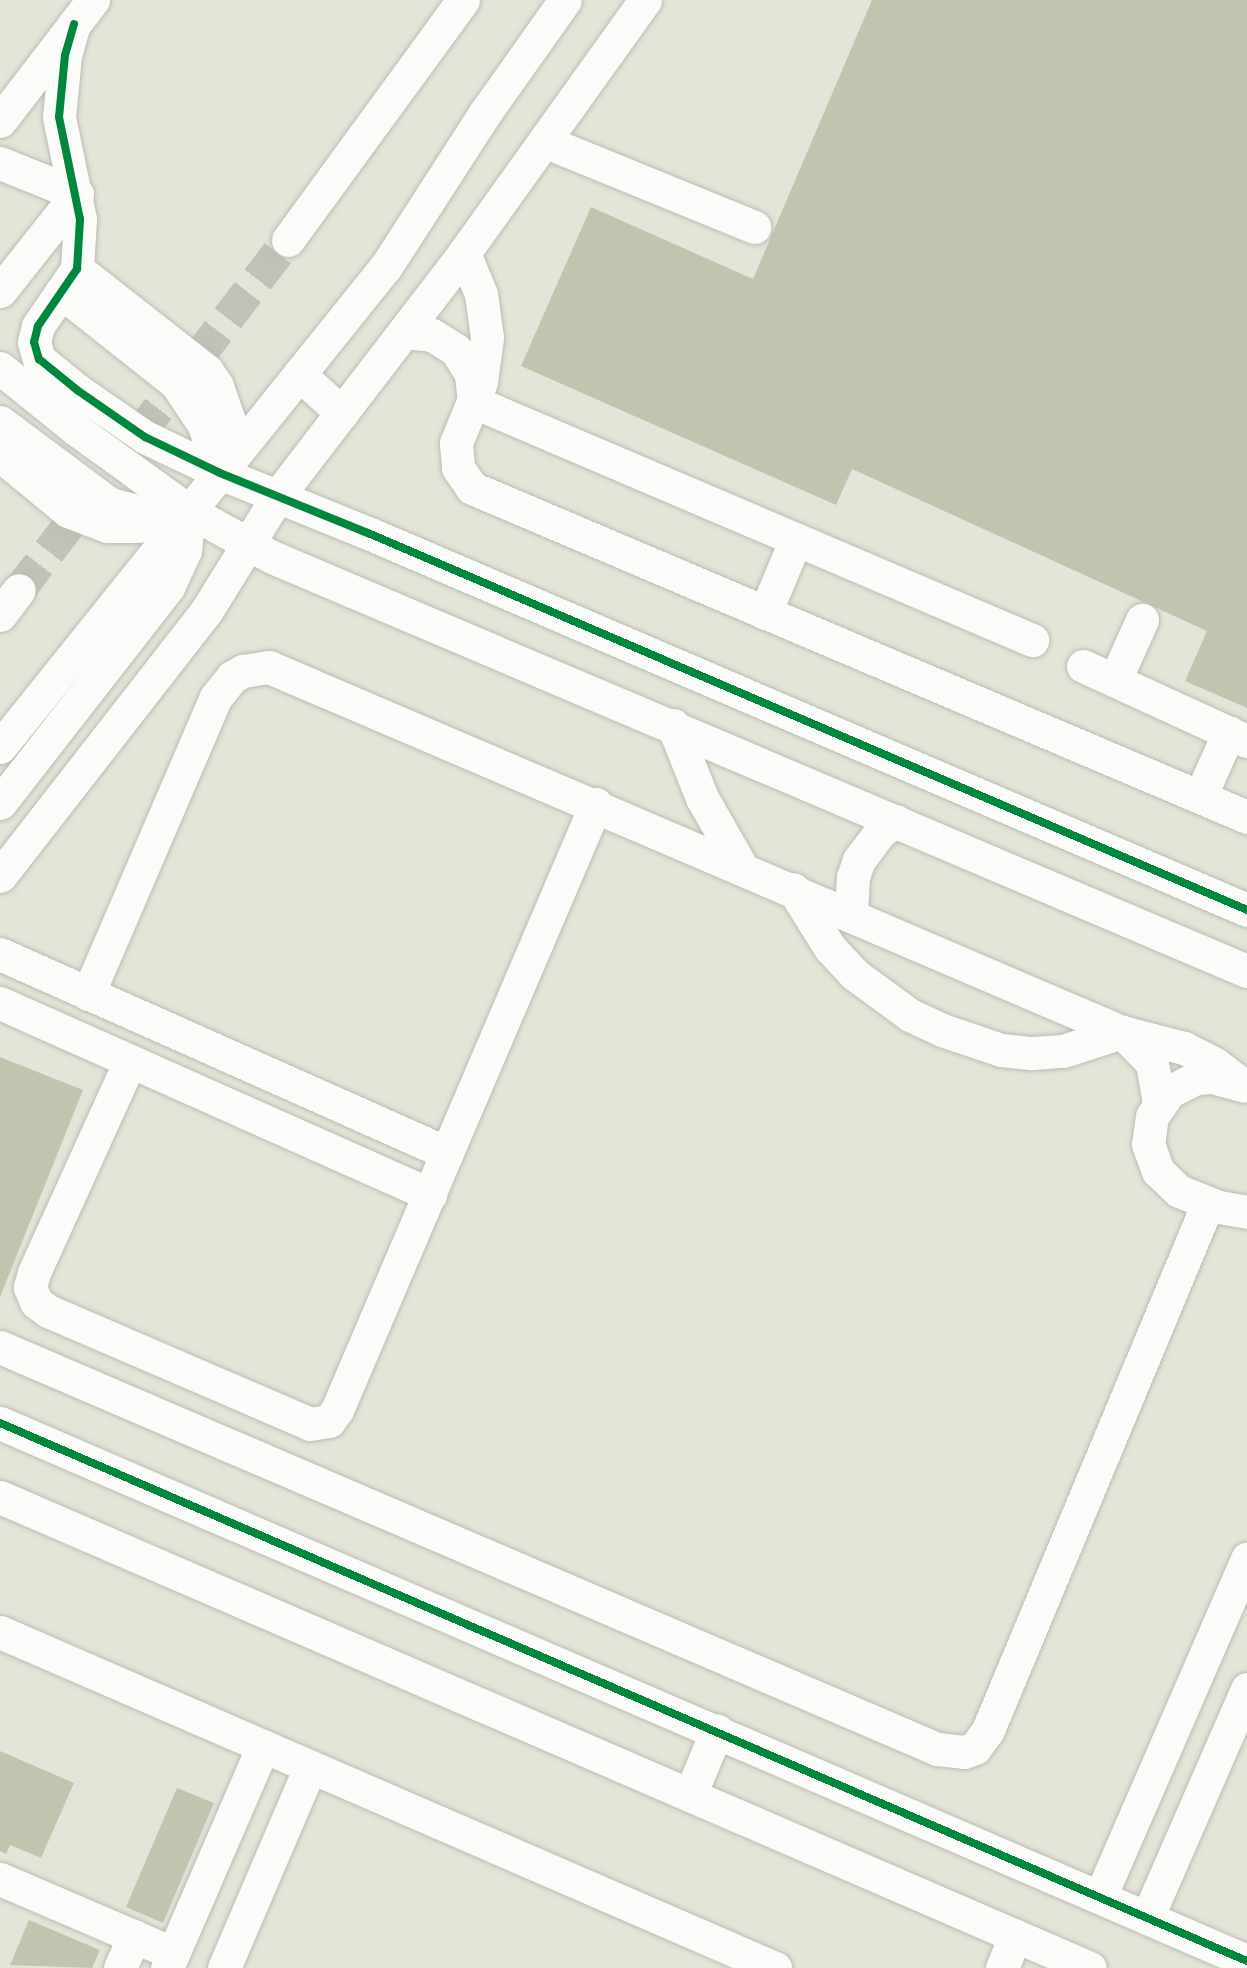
<!DOCTYPE html>
<html>
<head>
<meta charset="utf-8">
<style>
  body { margin:0 }
  #map { position:relative; width:1247px; height:1968px; overflow:hidden; background:#e5e4d9; font-family:"Libre Baskerville",serif }
  div>[style] { position:absolute }
  [style*='--x'] { left:calc(var(--x)*1px); top:calc(var(--y)*1px); width:calc(var(--w)*1px); rotate:calc(var(--a)*1deg) }
  .building>* { inset:0; background:#c1c5b0 }
  .minor-tunnel>* { height:33px; margin-top:-16.5px; transform-origin:0; background:repeating-linear-gradient(90deg,#c2c1b7 0 33px,transparent 0 49px) }
  .roads { filter:drop-shadow(0 0 2px #bcbbb2) drop-shadow(0 0 2px #bcbbb2) }
  .minor>* { height:33px; margin:-16.5px; padding:0 16.5px; transform-origin:16.5px; border-radius:16.5px; background:#fbfbf9 }
  .cycleway>* { height:8px; margin:-4px; padding:0 4px; transform-origin:4px; border-radius:4px; background:#00873e }
  span { translate:-50% -50%; white-space:nowrap; text-align:center; line-height:1.15; -webkit-text-stroke:5px #ebe7d3; paint-order:stroke }
</style>
</head>
<body>
<div id="map">
  <div class="building">
    <div style="clip-path:polygon(872px 0,1247px 0,1247px 708px,1185px 681px,1207px 631px,852px 469px,836px 505px,521px 366px,591px 207px,753px 279px)"></div>
    <div style="clip-path:polygon(0 1057px,83px 1090px,0 1297px)"></div>
    <div style="clip-path:polygon(0 1751px,74px 1783px,41px 1858px,10px 1845px,6px 1854px,0 1851px)"></div>
    <div style="clip-path:polygon(177px 1788px,214px 1803px,163px 1923px,126px 1907px)"></div>
    <div style="clip-path:polygon(29px 1920px,100px 1950px,92px 1968px,10px 1965px)"></div>
  </div>
  <div class="minor-tunnel">
    <div style="--x:19;--y:590;--w:441;--a:-52.5"></div>
  </div>
  <div class="roads">
    <div class="minor">
      <div style="--x:74;--y:24;--w:32;--a:106"></div>
      <div style="--x:65;--y:55;--w:62;--a:95.5"></div>
      <div style="--x:59;--y:117;--w:104;--a:78.4"></div>
      <div style="--x:80;--y:219;--w:50;--a:93.4"></div>
      <div style="--x:77;--y:269;--w:69;--a:124.4"></div>
      <div style="--x:38;--y:326;--w:16;--a:104"></div>
      <div style="--x:34;--y:342;--w:18;--a:74"></div>
      <div style="--x:39;--y:359;--w:49;--a:39.2"></div>
      <div style="--x:77;--y:390;--w:83;--a:34.7"></div>
      <div style="--x:145;--y:437;--w:83;--a:25.6"></div>
      <div style="--x:220;--y:473;--w:160;--a:22.1"></div>
      <div style="--x:368;--y:533;--w:956;--a:23.21"></div>
      <div style="--x:0;--y:121;--w:153;--a:-52.5"></div>
      <div style="--x:546;--y:142;--w:225;--a:22.2"></div>
      <div style="--x:0;--y:163;--w:83;--a:21.9"></div>
      <div style="--x:77;--y:194;--w:124;--a:128.4"></div>
      <div style="--x:288;--y:240;--w:297;--a:-53.9"></div>
      <div style="--x:464;--y:253;--w:44;--a:67.5"></div>
      <div style="--x:481;--y:294;--w:44;--a:82.2"></div>
      <div style="--x:487;--y:338;--w:44;--a:97.8"></div>
      <div style="--x:481;--y:382;--w:66;--a:112.3"></div>
      <div style="--x:456;--y:443;--w:25;--a:85"></div>
      <div style="--x:458;--y:468;--w:24;--a:55"></div>
      <div style="--x:472;--y:488;--w:842;--a:23"></div>
      <div style="--x:77;--y:269;--w:165;--a:38.1"></div>
      <div style="--x:207;--y:371;--w:18;--a:56"></div>
      <div style="--x:217;--y:386;--w:36;--a:71"></div>
      <div style="--x:229;--y:420;--w:19;--a:90"></div>
      <div style="--x:229;--y:439;--w:31;--a:105"></div>
      <div style="--x:61;--y:292;--w:147;--a:38.4"></div>
      <div style="--x:176;--y:383;--w:50;--a:56.3"></div>
      <div style="--x:204;--y:425;--w:49;--a:72.3"></div>
      <div style="--x:404;--y:332;--w:28;--a:6"></div>
      <div style="--x:432;--y:335;--w:28;--a:32"></div>
      <div style="--x:456;--y:350;--w:28;--a:58"></div>
      <div style="--x:471;--y:374;--w:27;--a:84"></div>
      <div style="--x:0;--y:368;--w:99;--a:38.8"></div>
      <div style="--x:77;--y:430;--w:138;--a:35.9"></div>
      <div style="--x:189;--y:511;--w:95;--a:29"></div>
      <div style="--x:272;--y:557;--w:1059;--a:23.01"></div>
      <div style="--x:299;--y:374;--w:58;--a:42.2"></div>
      <div style="--x:474;--y:402;--w:607;--a:23.1"></div>
      <div style="--x:0;--y:422;--w:137;--a:36.7"></div>
      <div style="--x:110;--y:504;--w:40;--a:14.4"></div>
      <div style="--x:149;--y:514;--w:40;--a:-4.3"></div>
      <div style="--x:0;--y:455;--w:88;--a:39.5"></div>
      <div style="--x:68;--y:511;--w:42;--a:21"></div>
      <div style="--x:107;--y:526;--w:32;--a:0"></div>
      <div style="--x:765;--y:613;--w:80;--a:-67.3"></div>
      <div style="--x:0;--y:615;--w:31;--a:-53"></div>
      <div style="--x:1083;--y:666;--w:180;--a:24.6"></div>
      <div style="--x:1115;--y:680;--w:66;--a:-65.8"></div>
      <div style="--x:673;--y:725;--w:79;--a:68.3"></div>
      <div style="--x:702;--y:798;--w:78;--a:60.2"></div>
      <div style="--x:0;--y:747;--w:618;--a:-51.24"></div>
      <div style="--x:387;--y:265;--w:181;--a:-57.2"></div>
      <div style="--x:485;--y:113;--w:138;--a:-54.7"></div>
      <div style="--x:1200;--y:797;--w:71;--a:-66"></div>
      <div style="--x:0;--y:803;--w:274;--a:-52.1"></div>
      <div style="--x:168;--y:587;--w:40;--a:-65"></div>
      <div style="--x:185;--y:551;--w:40;--a:-84.3"></div>
      <div style="--x:0;--y:876;--w:337;--a:-52.1"></div>
      <div style="--x:207;--y:610;--w:133;--a:-58.2"></div>
      <div style="--x:277;--y:497;--w:307;--a:-52.5"></div>
      <div style="--x:464;--y:253;--w:311;--a:-54.4"></div>
      <div style="--x:793;--y:889;--w:70;--a:57.9"></div>
      <div style="--x:830;--y:948;--w:35;--a:47"></div>
      <div style="--x:854;--y:974;--w:69;--a:36.2"></div>
      <div style="--x:910;--y:1015;--w:35;--a:25"></div>
      <div style="--x:942;--y:1030;--w:62;--a:18.7"></div>
      <div style="--x:1001;--y:1050;--w:31;--a:6"></div>
      <div style="--x:1032;--y:1053;--w:31;--a:-4"></div>
      <div style="--x:1063;--y:1051;--w:62;--a:-17.9"></div>
      <div style="--x:851;--y:914;--w:37;--a:-87"></div>
      <div style="--x:853;--y:877;--w:18;--a:-71"></div>
      <div style="--x:859;--y:860;--w:36;--a:-53"></div>
      <div style="--x:881;--y:831;--w:18;--a:-34"></div>
      <div style="--x:0;--y:954;--w:489;--a:24"></div>
      <div style="--x:88;--y:994;--w:323;--a:-66.7"></div>
      <div style="--x:216;--y:697;--w:26;--a:-51"></div>
      <div style="--x:232;--y:677;--w:13;--a:-29"></div>
      <div style="--x:243;--y:671;--w:26;--a:-9"></div>
      <div style="--x:269;--y:667;--w:928;--a:23.17"></div>
      <div style="--x:1122;--y:1032;--w:64;--a:14.5"></div>
      <div style="--x:1184;--y:1048;--w:35;--a:27"></div>
      <div style="--x:1215;--y:1064;--w:36;--a:37"></div>
      <div style="--x:0;--y:1003;--w:471;--a:24"></div>
      <div style="--x:1122;--y:1032;--w:43;--a:45.9"></div>
      <div style="--x:1152;--y:1063;--w:41;--a:80.1"></div>
      <div style="--x:130;--y:1061;--w:233;--a:114.4"></div>
      <div style="--x:34;--y:1273;--w:15;--a:106"></div>
      <div style="--x:30;--y:1287;--w:16;--a:68"></div>
      <div style="--x:36;--y:1302;--w:15;--a:37"></div>
      <div style="--x:48;--y:1311;--w:285;--a:23.3"></div>
      <div style="--x:310;--y:1424;--w:19;--a:-9"></div>
      <div style="--x:329;--y:1421;--w:14;--a:-54"></div>
      <div style="--x:337;--y:1410;--w:659;--a:-66.86"></div>
      <div style="--x:1238;--y:1084;--w:27;--a:-165"></div>
      <div style="--x:1212;--y:1077;--w:16;--a:176"></div>
      <div style="--x:1196;--y:1078;--w:30;--a:153"></div>
      <div style="--x:1169;--y:1092;--w:29;--a:125"></div>
      <div style="--x:1152;--y:1116;--w:28;--a:98"></div>
      <div style="--x:1148;--y:1144;--w:29;--a:70"></div>
      <div style="--x:1158;--y:1171;--w:29;--a:44"></div>
      <div style="--x:1179;--y:1191;--w:43;--a:21.8"></div>
      <div style="--x:1219;--y:1207;--w:28;--a:10"></div>
      <div style="--x:0;--y:1347;--w:1020;--a:23.22"></div>
      <div style="--x:937;--y:1749;--w:27;--a:6"></div>
      <div style="--x:964;--y:1752;--w:12;--a:-20"></div>
      <div style="--x:975;--y:1748;--w:22;--a:-54"></div>
      <div style="--x:988;--y:1730;--w:571;--a:-67.34"></div>
      <div style="--x:0;--y:1423;--w:1358;--a:23.34"></div>
      <div style="--x:0;--y:1497;--w:1187;--a:23.37"></div>
      <div style="--x:0;--y:1632;--w:845;--a:23.44"></div>
      <div style="--x:690;--y:1795;--w:70;--a:-67.4"></div>
      <div style="--x:0;--y:1879;--w:188;--a:23.2"></div>
      <div style="--x:1100;--y:1897;--w:369;--a:-66.5"></div>
      <div style="--x:1147;--y:1918;--w:250;--a:-66.4"></div>
      <div style="--x:120;--y:1968;--w:35;--a:-66"></div>
      <div style="--x:167;--y:1968;--w:242;--a:-66.6"></div>
      <div style="--x:224;--y:1968;--w:219;--a:-66.8"></div>
      <div style="--x:1002;--y:1968;--w:35;--a:-68"></div>
    </div>
  </div>
  <div class="cycleway">
    <div style="--x:74;--y:24;--w:32;--a:106"></div>
    <div style="--x:65;--y:55;--w:62;--a:95.5"></div>
    <div style="--x:59;--y:117;--w:104;--a:78.4"></div>
    <div style="--x:80;--y:219;--w:50;--a:93.4"></div>
    <div style="--x:77;--y:269;--w:69;--a:124.4"></div>
    <div style="--x:38;--y:326;--w:16;--a:104"></div>
    <div style="--x:34;--y:342;--w:18;--a:74"></div>
    <div style="--x:39;--y:359;--w:49;--a:39.2"></div>
    <div style="--x:77;--y:390;--w:83;--a:34.7"></div>
    <div style="--x:145;--y:437;--w:83;--a:25.6"></div>
    <div style="--x:220;--y:473;--w:160;--a:22.1"></div>
    <div style="--x:368;--y:533;--w:956;--a:23.21"></div>
    <div style="--x:0;--y:1423;--w:1358;--a:23.34"></div>
  </div>
</div>
</body>
</html>
